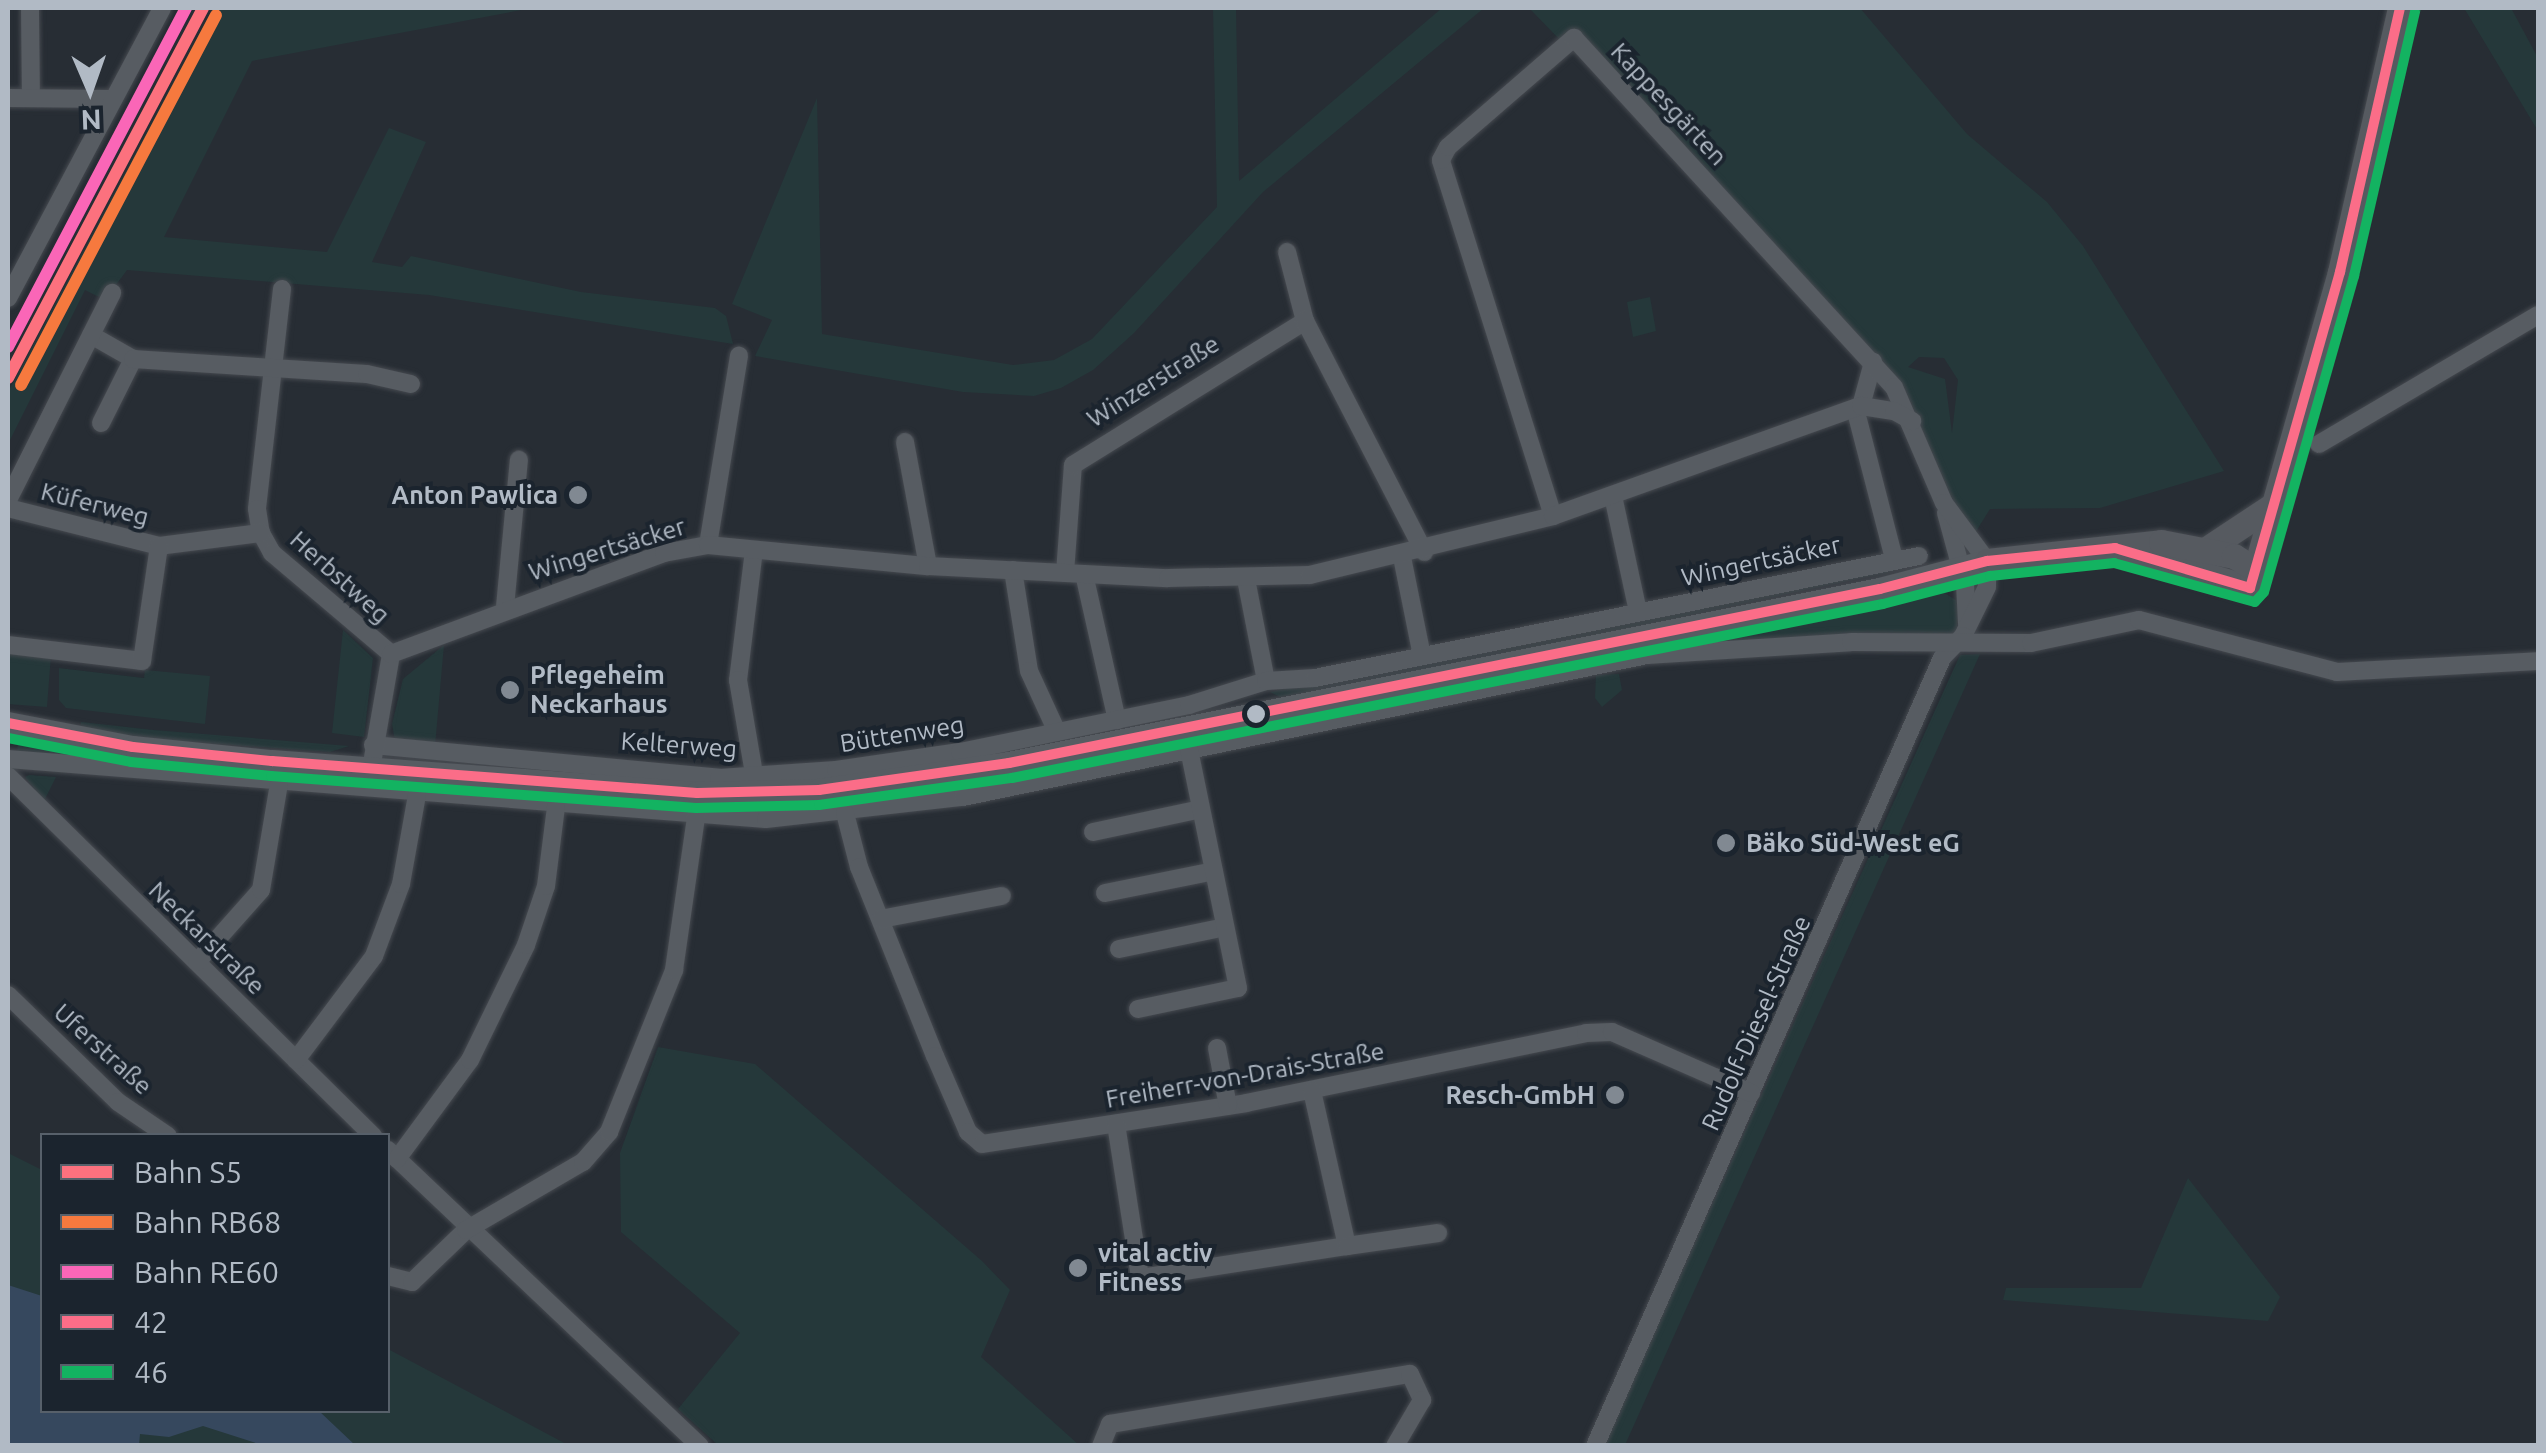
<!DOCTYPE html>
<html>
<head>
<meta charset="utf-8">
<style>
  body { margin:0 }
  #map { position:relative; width:2546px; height:1453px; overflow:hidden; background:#272d34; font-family:Ubuntu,sans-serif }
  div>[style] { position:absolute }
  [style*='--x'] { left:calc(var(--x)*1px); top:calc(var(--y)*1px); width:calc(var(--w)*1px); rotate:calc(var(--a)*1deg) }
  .green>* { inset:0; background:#25383a }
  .water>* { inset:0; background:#36485e }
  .roads { filter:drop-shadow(0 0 2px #45494f) drop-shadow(0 0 2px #45494f) }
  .minor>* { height:18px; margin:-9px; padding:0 9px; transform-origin:9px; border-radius:9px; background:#575c62 }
  .tertiary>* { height:22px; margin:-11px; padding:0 11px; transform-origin:11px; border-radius:11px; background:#575c62 }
  .secondary>* { height:25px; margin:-12.5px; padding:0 12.5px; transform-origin:12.5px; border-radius:12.5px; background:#565a60 }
  .bus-1>* { height:10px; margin:-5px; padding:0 5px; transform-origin:5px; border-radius:5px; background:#fb6d88 }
  .bus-2>* { height:10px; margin:-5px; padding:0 5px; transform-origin:5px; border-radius:5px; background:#13b361 }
  .rail-1>* { height:12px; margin:-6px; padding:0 6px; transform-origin:6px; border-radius:6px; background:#fc717e }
  .rail-2>* { height:12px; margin:-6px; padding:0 6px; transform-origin:6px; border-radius:6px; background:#f6793e }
  .rail-3>* { height:12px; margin:-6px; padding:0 6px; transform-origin:6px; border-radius:6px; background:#fa66b7 }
  .dots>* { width:28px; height:28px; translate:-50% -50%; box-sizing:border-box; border:5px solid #1b242e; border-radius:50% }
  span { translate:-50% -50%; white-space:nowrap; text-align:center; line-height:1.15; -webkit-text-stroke:8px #1b242e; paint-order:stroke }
  .street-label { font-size:25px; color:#b1bac5 }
  .poi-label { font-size:25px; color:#b1bac5; font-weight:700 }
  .right { translate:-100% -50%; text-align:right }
  .left { translate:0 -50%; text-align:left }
  .frame { position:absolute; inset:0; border:10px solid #b1bac5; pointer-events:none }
  .legend { position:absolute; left:40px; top:1133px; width:350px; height:280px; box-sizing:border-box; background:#1b242e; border:2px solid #57606a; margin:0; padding:12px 18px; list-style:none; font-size:30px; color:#b1bac5 }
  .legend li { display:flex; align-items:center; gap:20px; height:50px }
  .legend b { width:50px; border:2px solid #57606a }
  .north { position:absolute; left:40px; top:40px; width:100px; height:100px; -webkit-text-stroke:8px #1b242e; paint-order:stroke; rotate:178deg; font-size:28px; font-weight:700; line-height:40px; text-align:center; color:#b1bac5 }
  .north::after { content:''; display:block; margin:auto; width:35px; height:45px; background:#b1bac5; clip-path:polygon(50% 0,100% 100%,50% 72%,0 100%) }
</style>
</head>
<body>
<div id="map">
  <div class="green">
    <div style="clip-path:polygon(213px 8px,532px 8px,252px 61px,164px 237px,327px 252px,389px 128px,426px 142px,372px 262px,402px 267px,411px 256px,581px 292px,715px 308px,726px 316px,733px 344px,429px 295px,127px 270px,105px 300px,85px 290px,8px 444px,8px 392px)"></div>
    <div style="clip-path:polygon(1213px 8px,1236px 8px,1239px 181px,1442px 8px,1484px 8px,1263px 192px,1134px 333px,1093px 370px,1061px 388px,1034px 396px,963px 392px,755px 356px,772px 320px,732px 304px,817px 98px,822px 334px,1013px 365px,1054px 360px,1092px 339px,1217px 207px)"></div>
    <div style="clip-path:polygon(evenodd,1529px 8px,1860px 8px,1967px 134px,2047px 202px,2083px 246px,2224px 471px,2100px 508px,1990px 509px,1975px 533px,1952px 508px,1909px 398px,1851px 327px,1575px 30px,1561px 41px,1529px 8px,1919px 357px,1944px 358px,1958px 380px,1952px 433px,1945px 379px,1908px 367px,1919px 357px)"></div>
    <div style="clip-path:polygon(2464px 8px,2511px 8px,2538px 58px,2538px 131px)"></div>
    <div style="clip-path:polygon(1650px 297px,1656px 331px,1633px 337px,1627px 302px)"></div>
    <div style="clip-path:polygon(1893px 564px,1894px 571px,1487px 659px,1280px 697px,1270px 692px)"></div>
    <div style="clip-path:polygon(1935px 587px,1959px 602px,1956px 638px,1585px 659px,1313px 720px,1327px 709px)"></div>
    <div style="clip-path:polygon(343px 630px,373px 658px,364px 737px,332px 733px)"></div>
    <div style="clip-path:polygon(444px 645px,435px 746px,395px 741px,392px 724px,403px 679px)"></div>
    <div style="clip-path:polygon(8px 652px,51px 655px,47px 707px,8px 704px)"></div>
    <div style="clip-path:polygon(1980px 654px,1625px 1445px,1603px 1446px,1960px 655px)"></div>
    <div style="clip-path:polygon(59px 668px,144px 678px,145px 670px,210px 676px,205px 724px,66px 708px,59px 700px)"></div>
    <div style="clip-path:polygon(1619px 674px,1622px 690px,1602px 707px,1595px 698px,1596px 675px)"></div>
    <div style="clip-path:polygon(81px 722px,154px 730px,349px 746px,330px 752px,205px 743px,80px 732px)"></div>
    <div style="clip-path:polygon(1223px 730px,913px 797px,776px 810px,691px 812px,74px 761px,76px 749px,278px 774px,731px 805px,944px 786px)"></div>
    <div style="clip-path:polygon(26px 738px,65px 747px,62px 759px,17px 752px,18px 739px)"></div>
    <div style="clip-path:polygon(25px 777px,29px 775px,56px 777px,44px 801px)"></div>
    <div style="clip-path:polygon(658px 1047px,755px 1064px,982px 1261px,1010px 1290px,981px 1357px,1079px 1445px,718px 1445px,678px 1409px,740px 1333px,621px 1232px,620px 1153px)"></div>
    <div style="clip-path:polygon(8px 1153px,42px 1170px,42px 1410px,388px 1410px,388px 1349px,568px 1445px,8px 1445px)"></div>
    <div style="clip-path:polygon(2188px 1178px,2280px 1297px,2268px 1321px,2003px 1300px,2006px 1288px,2141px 1288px)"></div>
  </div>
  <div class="water">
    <div style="clip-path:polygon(8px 1285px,42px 1296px,42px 1410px,319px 1411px,355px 1445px,262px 1445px,203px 1426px,169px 1437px,140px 1434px,139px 1445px,8px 1445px)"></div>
  </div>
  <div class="roads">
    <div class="minor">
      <div style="--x:30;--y:8;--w:90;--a:89.4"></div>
      <div style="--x:8;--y:98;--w:105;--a:0.5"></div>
      <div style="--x:1287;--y:252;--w:71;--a:75.4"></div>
      <div style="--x:282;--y:289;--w:221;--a:96.5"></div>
      <div style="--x:257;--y:509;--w:24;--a:81"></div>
      <div style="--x:261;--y:533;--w:23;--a:61"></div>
      <div style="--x:272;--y:553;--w:156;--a:40.3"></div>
      <div style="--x:8;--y:298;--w:328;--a:-62"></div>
      <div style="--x:91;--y:335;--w:48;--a:29.7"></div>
      <div style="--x:1861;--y:406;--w:46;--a:-74.7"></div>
      <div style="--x:1855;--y:408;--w:156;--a:75.5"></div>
      <div style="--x:101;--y:423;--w:72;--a:-63.4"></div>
      <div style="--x:133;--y:359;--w:234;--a:3.7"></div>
      <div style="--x:367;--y:374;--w:45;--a:12.8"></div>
      <div style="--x:905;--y:442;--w:126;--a:79.5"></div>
      <div style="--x:2319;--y:444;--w:254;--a:-30.5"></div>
      <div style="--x:1613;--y:496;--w:119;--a:77.8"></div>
      <div style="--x:8;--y:500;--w:232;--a:-63.3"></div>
      <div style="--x:8;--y:508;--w:156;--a:14.1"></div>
      <div style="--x:159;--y:546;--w:103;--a:-7.3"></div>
      <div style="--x:1946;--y:513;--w:73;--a:74.8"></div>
      <div style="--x:1965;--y:583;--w:41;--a:87.2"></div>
      <div style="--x:1553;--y:516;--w:373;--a:-107.5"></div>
      <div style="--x:1441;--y:160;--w:15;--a:-62"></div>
      <div style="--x:1448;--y:147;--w:167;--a:-40.9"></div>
      <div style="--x:1574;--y:38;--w:473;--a:47.5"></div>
      <div style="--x:1894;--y:387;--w:126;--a:66.7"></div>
      <div style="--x:1944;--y:503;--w:72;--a:53.4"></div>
      <div style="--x:1987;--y:561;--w:26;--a:90"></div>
      <div style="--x:1987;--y:587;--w:55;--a:116.1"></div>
      <div style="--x:1963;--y:636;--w:30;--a:134"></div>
      <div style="--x:1942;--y:658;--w:861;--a:113.77"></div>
      <div style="--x:708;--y:545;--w:192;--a:-80.7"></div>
      <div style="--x:754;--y:550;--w:131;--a:97"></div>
      <div style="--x:738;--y:680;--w:95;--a:80.3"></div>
      <div style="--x:1402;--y:557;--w:101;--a:78.6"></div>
      <div style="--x:1013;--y:570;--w:102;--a:81"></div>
      <div style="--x:1029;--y:671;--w:67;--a:65.3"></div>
      <div style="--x:1065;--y:573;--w:108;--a:-85.8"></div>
      <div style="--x:1073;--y:465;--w:273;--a:-31.8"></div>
      <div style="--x:1305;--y:321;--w:260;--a:62.7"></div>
      <div style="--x:1084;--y:574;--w:150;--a:77.3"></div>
      <div style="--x:1246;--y:579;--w:104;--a:78.9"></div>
      <div style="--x:505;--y:607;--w:148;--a:-84.6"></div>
      <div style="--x:8;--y:645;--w:135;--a:6.8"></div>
      <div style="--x:142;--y:661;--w:116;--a:-81.6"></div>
      <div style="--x:373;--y:745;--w:348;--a:5.4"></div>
      <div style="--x:719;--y:778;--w:117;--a:-3.9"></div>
      <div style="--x:836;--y:770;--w:125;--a:-8.3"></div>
      <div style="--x:960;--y:752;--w:234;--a:-11.6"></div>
      <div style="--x:1189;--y:705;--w:81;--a:-17.3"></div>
      <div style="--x:1266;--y:681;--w:49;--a:-3.5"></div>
      <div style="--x:1315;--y:678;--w:616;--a:-11.42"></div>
      <div style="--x:8;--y:759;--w:760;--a:4.53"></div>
      <div style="--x:766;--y:819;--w:198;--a:-6.4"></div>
      <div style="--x:963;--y:797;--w:699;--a:-11.73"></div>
      <div style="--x:1647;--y:655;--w:204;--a:-3.6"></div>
      <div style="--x:1851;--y:642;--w:180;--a:0.3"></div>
      <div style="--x:2031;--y:643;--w:110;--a:-12"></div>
      <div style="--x:2139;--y:620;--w:205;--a:14.7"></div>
      <div style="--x:2337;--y:672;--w:201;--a:-3.1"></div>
      <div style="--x:371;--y:769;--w:117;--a:-80.1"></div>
      <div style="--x:391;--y:654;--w:291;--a:-20.3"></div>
      <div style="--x:664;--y:553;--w:45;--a:-10.3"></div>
      <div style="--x:708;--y:545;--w:221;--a:5.5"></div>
      <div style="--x:928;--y:566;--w:240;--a:2.9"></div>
      <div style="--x:1168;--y:578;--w:142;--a:-1.2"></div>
      <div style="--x:1310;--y:575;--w:250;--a:-13.6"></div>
      <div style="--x:1553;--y:516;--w:327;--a:-19.7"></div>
      <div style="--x:1861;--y:406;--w:33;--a:9"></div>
      <div style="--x:1894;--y:411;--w:21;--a:29"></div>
      <div style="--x:8;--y:776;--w:513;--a:44.6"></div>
      <div style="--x:845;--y:813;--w:56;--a:75.5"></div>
      <div style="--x:859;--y:867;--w:204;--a:68.1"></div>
      <div style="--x:935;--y:1056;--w:83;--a:66.5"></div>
      <div style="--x:968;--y:1132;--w:18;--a:41"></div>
      <div style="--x:982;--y:1144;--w:267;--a:-8.8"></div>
      <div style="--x:1246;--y:1103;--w:347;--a:-11.6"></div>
      <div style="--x:1586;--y:1033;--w:26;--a:-2"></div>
      <div style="--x:1612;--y:1032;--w:152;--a:23.7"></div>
      <div style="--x:1093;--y:832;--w:110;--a:-12"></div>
      <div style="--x:1105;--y:893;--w:111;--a:-11.4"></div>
      <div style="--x:881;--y:919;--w:123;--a:-10.8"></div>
      <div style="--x:1119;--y:949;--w:108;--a:-11.7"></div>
      <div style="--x:197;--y:962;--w:96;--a:-48.4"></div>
      <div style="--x:261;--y:890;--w:108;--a:-80.4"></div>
      <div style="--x:8;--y:995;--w:153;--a:44.2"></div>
      <div style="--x:118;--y:1102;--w:60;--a:34.2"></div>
      <div style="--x:1138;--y:1009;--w:102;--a:-11.9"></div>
      <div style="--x:1238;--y:988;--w:243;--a:-101.6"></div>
      <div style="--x:1217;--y:1048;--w:59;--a:79.3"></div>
      <div style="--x:296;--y:1060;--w:130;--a:-53.1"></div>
      <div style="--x:374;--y:956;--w:77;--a:-69.4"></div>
      <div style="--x:401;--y:884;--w:90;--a:-79.8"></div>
      <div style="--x:1116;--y:1124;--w:156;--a:81.1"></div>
      <div style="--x:1140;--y:1278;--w:209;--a:-8.8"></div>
      <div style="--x:1347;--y:1246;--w:159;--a:-102.7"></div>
      <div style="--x:388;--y:1150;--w:430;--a:43.5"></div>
      <div style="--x:397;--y:1159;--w:123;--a:-53.6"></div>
      <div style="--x:470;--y:1060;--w:128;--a:-64"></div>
      <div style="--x:526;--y:945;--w:62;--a:-71.3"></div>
      <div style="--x:546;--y:886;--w:80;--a:-82.8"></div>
      <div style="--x:1347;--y:1246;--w:92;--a:-8.1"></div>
      <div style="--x:388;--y:1276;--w:25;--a:14"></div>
      <div style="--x:412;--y:1282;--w:75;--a:-43.9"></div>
      <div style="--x:466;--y:1230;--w:135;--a:-30.2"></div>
      <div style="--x:583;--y:1162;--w:40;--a:-49"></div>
      <div style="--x:609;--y:1132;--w:175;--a:-68.1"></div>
      <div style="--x:674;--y:970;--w:155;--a:-81.8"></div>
      <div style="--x:1101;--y:1446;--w:24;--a:-68"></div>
      <div style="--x:1110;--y:1424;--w:304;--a:-9.5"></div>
      <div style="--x:1410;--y:1374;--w:29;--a:65"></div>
      <div style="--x:1422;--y:1400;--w:53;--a:120.4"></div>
    </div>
    <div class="tertiary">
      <div style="--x:8;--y:723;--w:127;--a:10.9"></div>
      <div style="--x:133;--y:747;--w:140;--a:5.8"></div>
      <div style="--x:272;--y:761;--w:426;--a:4.3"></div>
      <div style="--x:697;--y:793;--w:122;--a:-1.4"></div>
      <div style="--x:819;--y:790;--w:192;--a:-8.1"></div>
      <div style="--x:1009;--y:763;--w:888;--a:-11.3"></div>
      <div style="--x:1880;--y:589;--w:111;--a:-14.7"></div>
    </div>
    <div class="secondary">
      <div style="--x:2115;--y:548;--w:141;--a:16.5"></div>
      <div style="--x:2250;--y:588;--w:329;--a:-74.1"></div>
      <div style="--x:2340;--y:272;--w:271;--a:-77.2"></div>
      <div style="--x:2208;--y:548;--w:82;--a:-33.5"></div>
      <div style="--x:1987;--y:561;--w:175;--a:-6.2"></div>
      <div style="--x:2161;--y:542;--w:74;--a:10.9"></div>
      <div style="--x:2234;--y:556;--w:26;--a:32"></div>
    </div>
  </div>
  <div class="bus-1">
    <div style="--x:8;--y:723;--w:127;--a:10.9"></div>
    <div style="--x:133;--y:747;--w:140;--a:5.8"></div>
    <div style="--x:272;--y:761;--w:426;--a:4.3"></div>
    <div style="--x:697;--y:793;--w:122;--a:-1.4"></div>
    <div style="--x:819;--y:790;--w:192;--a:-8.1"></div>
    <div style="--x:1009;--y:763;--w:888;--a:-11.3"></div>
    <div style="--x:1880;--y:589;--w:111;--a:-14.7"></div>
    <div style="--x:1987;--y:561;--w:129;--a:-5.8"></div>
    <div style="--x:2115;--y:548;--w:141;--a:16.5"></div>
    <div style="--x:2250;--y:588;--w:329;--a:-74.1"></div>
    <div style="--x:2340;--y:272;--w:271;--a:-77.2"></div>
  </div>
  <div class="bus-2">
    <div style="--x:8;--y:738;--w:125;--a:11"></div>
    <div style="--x:131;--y:762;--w:141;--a:5.7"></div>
    <div style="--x:271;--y:776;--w:426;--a:4.3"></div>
    <div style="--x:696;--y:808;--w:123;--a:-1.4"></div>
    <div style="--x:819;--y:805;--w:195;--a:-8"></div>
    <div style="--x:1012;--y:778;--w:888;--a:-11.3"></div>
    <div style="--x:1883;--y:604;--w:111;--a:-14.7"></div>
    <div style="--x:1990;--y:576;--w:125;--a:-6"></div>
    <div style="--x:2114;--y:563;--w:146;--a:15.5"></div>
    <div style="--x:2255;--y:602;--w:13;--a:-48"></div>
    <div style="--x:2264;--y:592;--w:329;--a:-74.1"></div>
    <div style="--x:2354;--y:276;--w:272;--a:-77"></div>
  </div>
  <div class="rail-1">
    <div style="--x:8;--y:378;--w:418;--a:-62.2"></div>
  </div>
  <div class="rail-2">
    <div style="--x:21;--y:385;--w:418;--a:-62.2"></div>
  </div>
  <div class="rail-3">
    <div style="--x:8;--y:347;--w:383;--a:-62.3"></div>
  </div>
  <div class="dots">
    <div style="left:578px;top:495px;background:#818992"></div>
    <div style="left:510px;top:690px;background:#818992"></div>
    <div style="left:1256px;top:714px;background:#b1bac5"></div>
    <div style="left:1726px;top:843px;background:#818992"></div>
    <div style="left:1615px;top:1095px;background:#818992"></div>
    <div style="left:1078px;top:1268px;background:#818992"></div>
  </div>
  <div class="street-label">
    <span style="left:1669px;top:104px;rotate:47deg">Kappesgärten</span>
    <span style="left:1153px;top:381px;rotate:-32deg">Winzerstraße</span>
    <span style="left:95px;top:504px;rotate:14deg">Küferweg</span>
    <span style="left:607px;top:549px;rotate:-17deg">Wingertsäcker</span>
    <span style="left:1761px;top:561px;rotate:-12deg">Wingertsäcker</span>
    <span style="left:340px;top:577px;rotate:42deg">Herbstweg</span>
    <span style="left:902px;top:734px;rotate:-9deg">Büttenweg</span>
    <span style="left:679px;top:745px;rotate:4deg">Kelterweg</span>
    <span style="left:207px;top:938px;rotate:44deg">Neckarstraße</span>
    <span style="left:1756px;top:1023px;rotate:-66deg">Rudolf-Diesel-Straße</span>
    <span style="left:103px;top:1049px;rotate:42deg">Uferstraße</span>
    <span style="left:1245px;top:1075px;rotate:-10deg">Freiherr-von-Drais-Straße</span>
  </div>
  <div class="poi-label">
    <span class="right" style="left:558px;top:495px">Anton Pawlica</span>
    <span class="left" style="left:530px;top:690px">Pflegeheim<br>Neckarhaus</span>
    <span class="left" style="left:1746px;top:843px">Bäko Süd-West eG</span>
    <span class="right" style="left:1595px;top:1095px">Resch-GmbH</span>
    <span class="left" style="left:1098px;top:1268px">vital activ<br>Fitness</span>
  </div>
  <div class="frame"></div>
  <ul class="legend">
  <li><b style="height:12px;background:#fc717e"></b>Bahn S5</li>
  <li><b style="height:12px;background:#f6793e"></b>Bahn RB68</li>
  <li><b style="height:12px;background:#fa66b7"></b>Bahn RE60</li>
  <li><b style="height:12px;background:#fb6d88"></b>42</li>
  <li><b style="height:12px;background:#13b361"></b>46</li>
  </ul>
  <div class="north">N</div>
</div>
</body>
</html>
